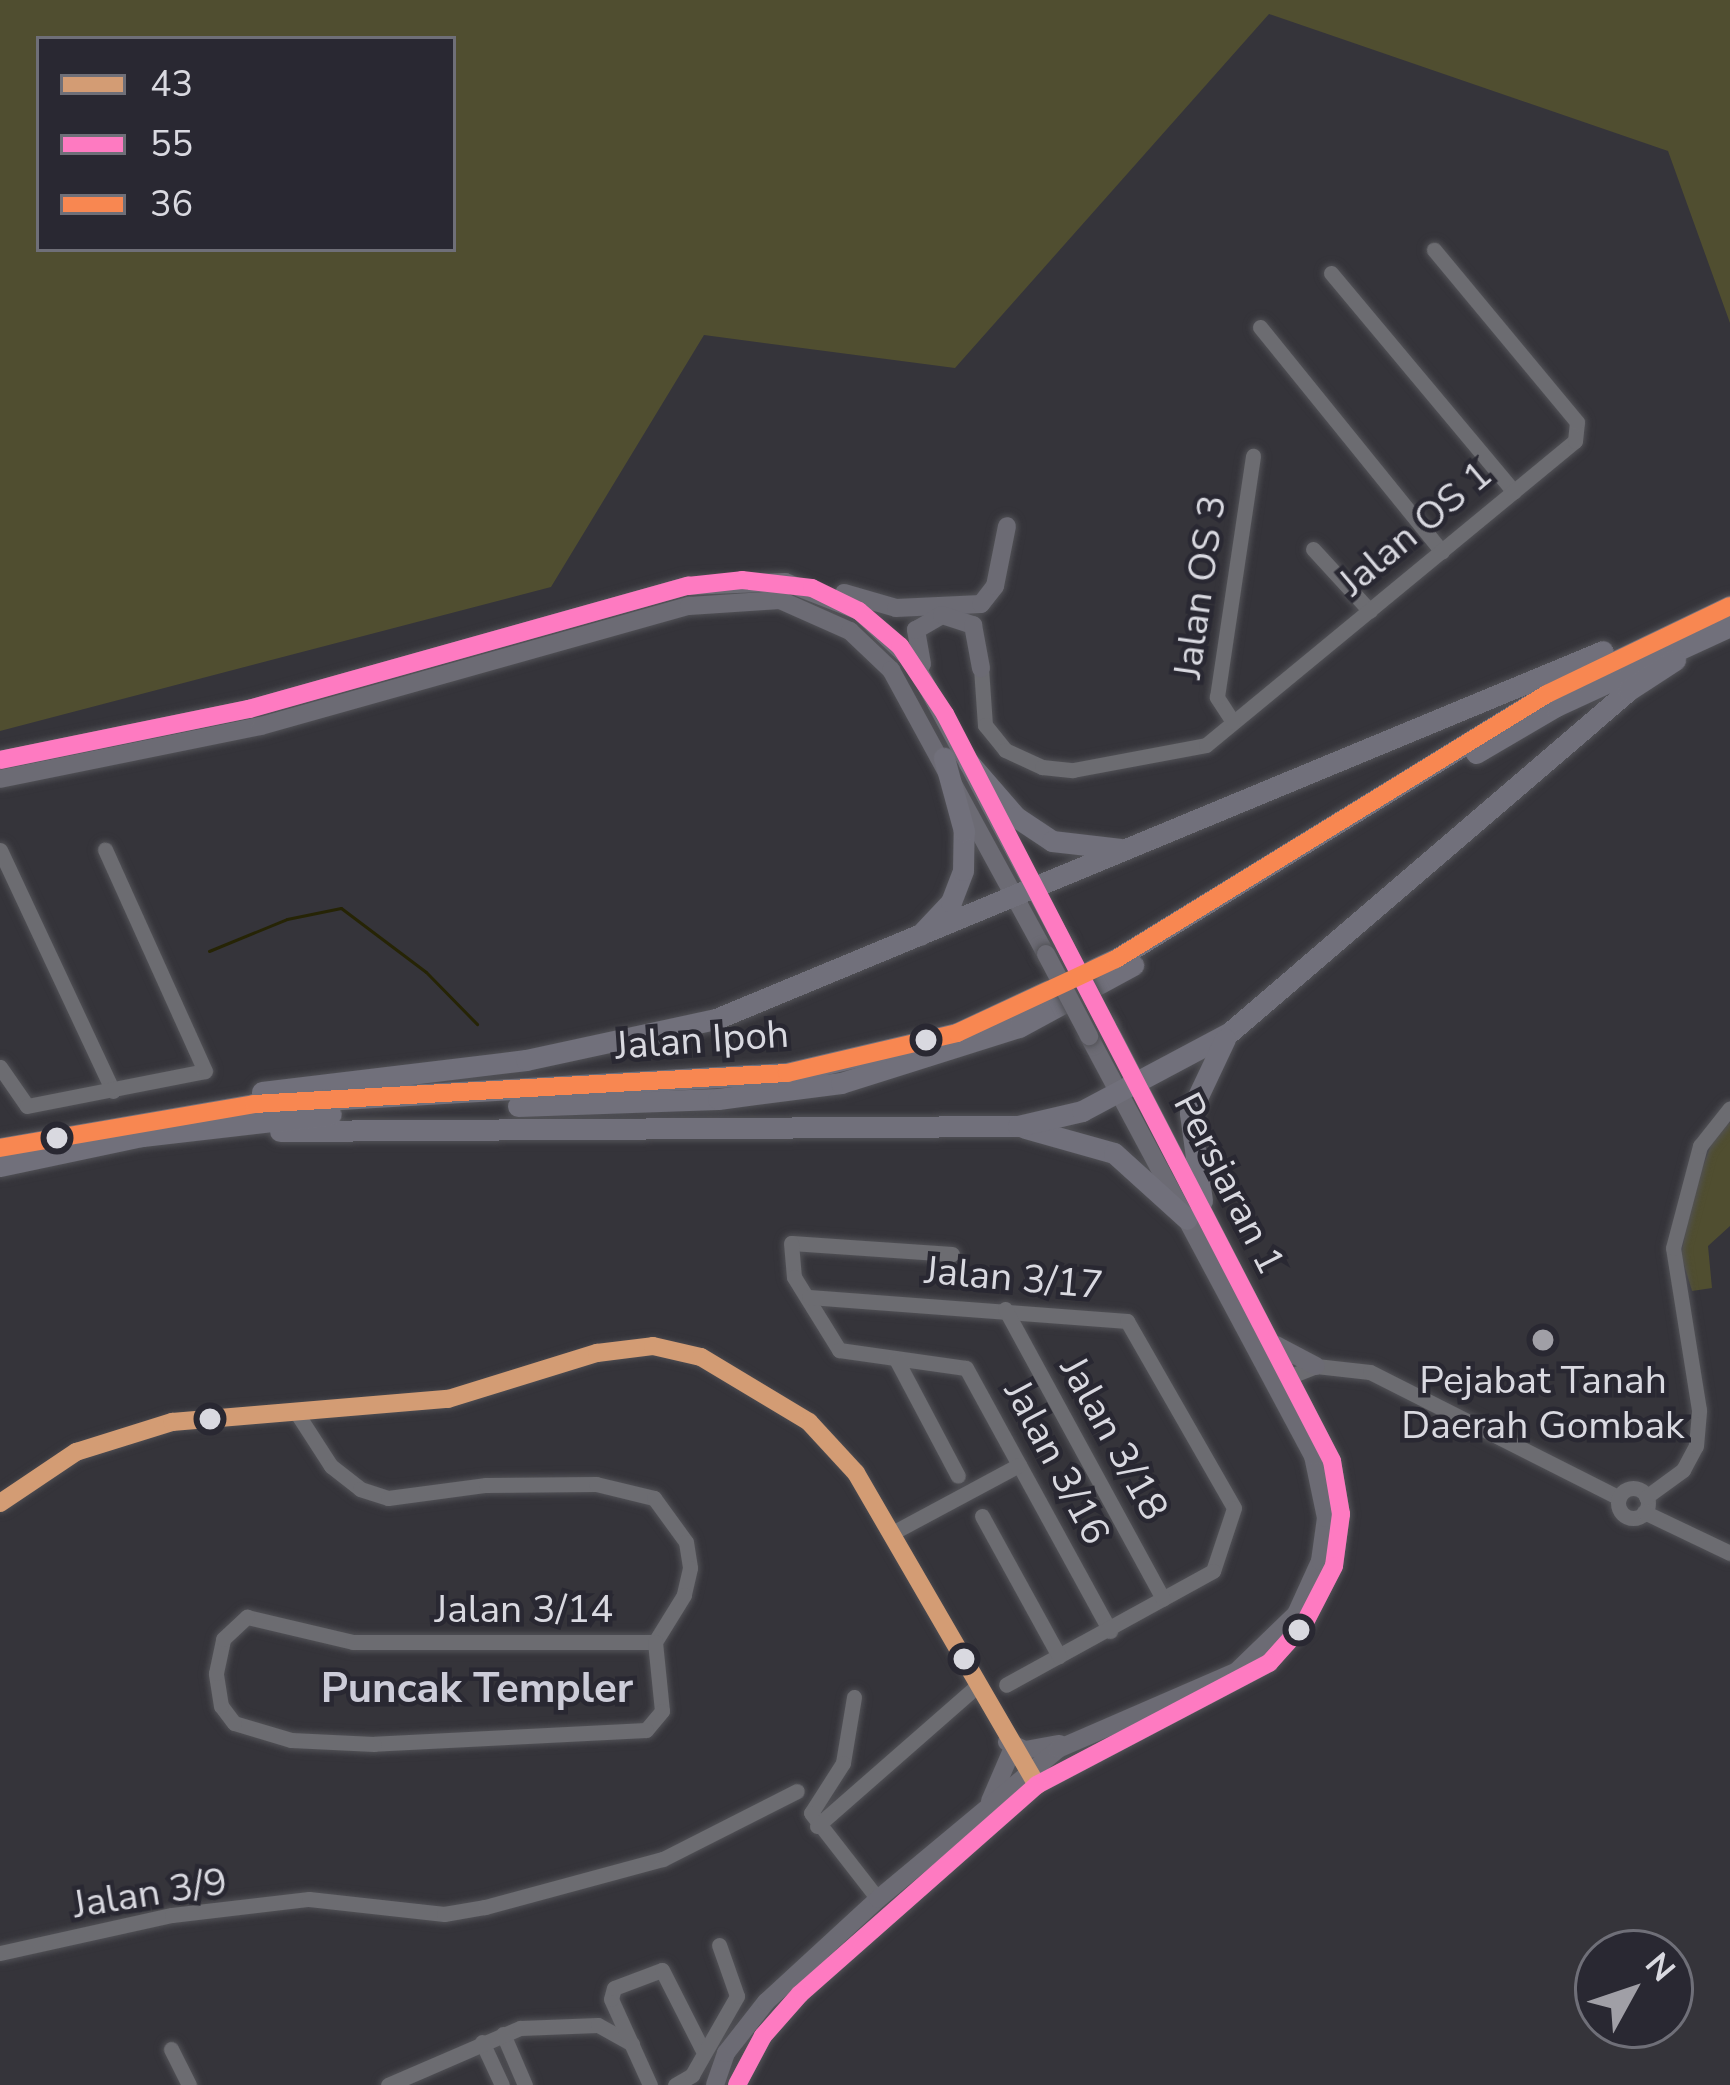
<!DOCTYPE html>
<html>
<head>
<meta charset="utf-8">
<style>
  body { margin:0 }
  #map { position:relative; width:1730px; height:2085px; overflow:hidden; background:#35343a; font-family:"Nunito Sans",sans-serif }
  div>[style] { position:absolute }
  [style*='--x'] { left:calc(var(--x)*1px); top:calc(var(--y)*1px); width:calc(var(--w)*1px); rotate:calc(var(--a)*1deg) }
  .green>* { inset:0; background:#504e30 }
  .stream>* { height:3px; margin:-1.5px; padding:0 1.5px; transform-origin:1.5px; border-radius:1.5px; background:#262405 }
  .roads { filter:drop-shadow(0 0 3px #525257) drop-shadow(0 0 3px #525257) }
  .minor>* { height:15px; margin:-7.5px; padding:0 7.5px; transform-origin:7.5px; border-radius:7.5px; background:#6c6c71 }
  .minor>.ring { margin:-7.5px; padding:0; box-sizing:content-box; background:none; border:15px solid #6c6c71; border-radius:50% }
  .major>* { height:18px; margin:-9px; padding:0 9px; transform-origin:9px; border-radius:9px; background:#6c6b74 }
  .highway>* { height:21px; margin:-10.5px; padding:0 10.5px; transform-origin:10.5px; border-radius:10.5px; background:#71707b }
  .bridges { filter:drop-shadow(0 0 3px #525257) drop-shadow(0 0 3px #525257) }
  .major-bridge>* { height:18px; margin:-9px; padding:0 9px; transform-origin:9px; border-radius:9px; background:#6c6b74 }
  .bus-1>* { height:18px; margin:-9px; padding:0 9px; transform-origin:9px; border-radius:9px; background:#d39c74 }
  .bus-2>* { height:18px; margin:-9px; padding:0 9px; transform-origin:9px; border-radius:9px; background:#fe7ac1 }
  .bus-3>* { height:18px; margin:-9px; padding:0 9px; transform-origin:9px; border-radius:9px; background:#f88751 }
  .dots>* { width:33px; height:33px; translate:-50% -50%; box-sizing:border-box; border:6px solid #292832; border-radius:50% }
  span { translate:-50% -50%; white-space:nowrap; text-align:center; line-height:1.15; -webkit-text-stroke:9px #292832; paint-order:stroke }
  .street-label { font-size:39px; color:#d9d9e0 }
  .poi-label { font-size:39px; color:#d9d9e0 }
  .neighbourhood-label { font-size:42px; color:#ccccd8; font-weight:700 }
  .legend { position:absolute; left:36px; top:36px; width:420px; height:216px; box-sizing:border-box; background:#292832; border:3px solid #6f6f78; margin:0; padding:15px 21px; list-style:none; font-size:36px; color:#d9d9e0 }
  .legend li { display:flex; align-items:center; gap:24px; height:60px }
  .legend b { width:60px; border:3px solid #6f6f78 }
  .north { position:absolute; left:1574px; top:1929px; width:120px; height:120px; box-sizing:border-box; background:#292832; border:3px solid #6f6f78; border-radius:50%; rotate:50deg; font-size:33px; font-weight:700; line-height:48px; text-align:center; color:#d9d9e0 }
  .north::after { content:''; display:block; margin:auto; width:42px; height:54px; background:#a09fa6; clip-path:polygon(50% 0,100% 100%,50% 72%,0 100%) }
</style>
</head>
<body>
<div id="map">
  <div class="green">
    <div style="clip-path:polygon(evenodd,0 0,1730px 0,1730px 323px,1668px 151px,1269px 14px,955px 368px,704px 335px,551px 587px,0 731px,0 0,39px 39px,453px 39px,453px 249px,39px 249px,39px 39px)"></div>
    <div style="clip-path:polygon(1730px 1122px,1730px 1226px,1708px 1246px,1712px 1288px,1692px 1291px,1681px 1255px,1694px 1191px,1712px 1142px)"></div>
  </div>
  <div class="stream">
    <div style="--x:209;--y:951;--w:84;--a:-22.3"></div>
    <div style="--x:287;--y:919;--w:55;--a:-11.5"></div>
    <div style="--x:341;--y:908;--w:106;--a:37"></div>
    <div style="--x:426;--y:972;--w:73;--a:45.6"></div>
  </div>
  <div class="roads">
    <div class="minor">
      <div style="--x:1331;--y:273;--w:285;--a:50.1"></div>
      <div style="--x:1260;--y:327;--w:289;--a:51"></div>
      <div style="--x:1313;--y:549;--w:84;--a:47.4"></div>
      <div style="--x:981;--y:668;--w:57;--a:86"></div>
      <div style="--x:985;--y:725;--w:32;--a:51"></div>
      <div style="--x:1005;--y:750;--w:41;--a:24.7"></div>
      <div style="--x:1042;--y:767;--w:31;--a:6"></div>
      <div style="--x:1073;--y:770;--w:135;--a:-10.6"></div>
      <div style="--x:1206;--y:745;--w:478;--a:-39.5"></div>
      <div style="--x:1575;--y:441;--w:19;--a:-84"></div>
      <div style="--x:1577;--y:422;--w:224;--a:-129.7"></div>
      <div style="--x:1233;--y:722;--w:30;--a:-123"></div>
      <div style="--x:1217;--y:697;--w:244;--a:-81.5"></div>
      <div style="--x:0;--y:850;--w:266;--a:64.9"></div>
      <div style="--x:0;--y:1067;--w:47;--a:55.3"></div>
      <div style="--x:27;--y:1106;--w:181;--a:-11.1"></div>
      <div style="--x:205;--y:1071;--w:243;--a:-114.3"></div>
      <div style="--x:952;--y:1254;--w:161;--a:-176.1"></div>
      <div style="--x:791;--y:1243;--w:34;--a:85"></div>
      <div style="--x:794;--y:1277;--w:86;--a:58.3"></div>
      <div style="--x:839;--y:1350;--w:128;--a:8.1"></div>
      <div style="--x:966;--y:1368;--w:300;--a:61.3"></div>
      <div style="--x:809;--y:1297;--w:319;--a:4.3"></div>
      <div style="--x:1127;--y:1321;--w:215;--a:60.2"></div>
      <div style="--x:1234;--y:1508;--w:66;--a:108.4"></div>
      <div style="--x:1213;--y:1571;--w:236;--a:151.2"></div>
      <div style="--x:1005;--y:1309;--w:330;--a:61.4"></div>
      <div style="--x:896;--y:1359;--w:132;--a:62.1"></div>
      <div style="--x:1278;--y:1381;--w:41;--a:-21.5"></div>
      <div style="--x:1316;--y:1366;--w:54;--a:6.3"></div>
      <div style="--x:1370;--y:1372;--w:279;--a:26.8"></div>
      <div style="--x:298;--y:1415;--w:61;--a:57.1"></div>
      <div style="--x:331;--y:1466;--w:37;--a:38"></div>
      <div style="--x:360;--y:1489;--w:29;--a:18"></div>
      <div style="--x:388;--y:1498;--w:99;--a:-7.6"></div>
      <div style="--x:486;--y:1485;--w:110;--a:-0.5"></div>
      <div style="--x:596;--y:1484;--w:60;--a:13.6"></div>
      <div style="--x:654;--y:1498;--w:54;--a:54"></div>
      <div style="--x:686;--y:1542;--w:26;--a:81"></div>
      <div style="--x:690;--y:1568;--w:28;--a:103"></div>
      <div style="--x:684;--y:1595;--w:55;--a:121.7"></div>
      <div class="ring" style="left:1618px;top:1488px;width:15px;height:15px"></div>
      <div style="--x:1646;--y:1497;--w:46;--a:-36.1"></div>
      <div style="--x:1683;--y:1470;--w:27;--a:-62"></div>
      <div style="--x:1696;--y:1446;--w:36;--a:-85"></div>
      <div style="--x:1699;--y:1410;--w:164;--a:-99.1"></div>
      <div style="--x:1673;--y:1248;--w:106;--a:-75.2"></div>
      <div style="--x:1700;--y:1146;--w:48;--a:-51.7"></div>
      <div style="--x:0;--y:1503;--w:92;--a:-33.9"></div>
      <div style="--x:76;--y:1452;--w:101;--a:-17.4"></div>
      <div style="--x:172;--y:1422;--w:277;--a:-4.8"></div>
      <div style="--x:448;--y:1399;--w:156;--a:-17.2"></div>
      <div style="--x:597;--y:1353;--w:56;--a:-7.1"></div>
      <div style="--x:653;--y:1346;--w:49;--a:12.9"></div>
      <div style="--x:701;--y:1357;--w:126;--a:31"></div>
      <div style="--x:809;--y:1422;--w:69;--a:47.3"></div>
      <div style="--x:856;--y:1473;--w:353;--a:60.1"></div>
      <div style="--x:1644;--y:1512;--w:95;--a:25.5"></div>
      <div style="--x:982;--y:1516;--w:160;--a:61.2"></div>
      <div style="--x:894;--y:1532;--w:142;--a:-28.2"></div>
      <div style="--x:247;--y:1617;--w:109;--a:13.3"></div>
      <div style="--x:353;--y:1642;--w:302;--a:0"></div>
      <div style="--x:655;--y:1642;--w:69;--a:84.2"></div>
      <div style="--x:662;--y:1711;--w:25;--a:130"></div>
      <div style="--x:646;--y:1730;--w:272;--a:177.1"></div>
      <div style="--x:374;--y:1744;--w:83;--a:-177.2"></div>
      <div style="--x:291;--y:1740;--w:59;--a:-163.4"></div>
      <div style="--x:234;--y:1723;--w:21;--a:-127"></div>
      <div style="--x:221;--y:1706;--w:33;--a:-99"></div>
      <div style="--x:216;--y:1673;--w:35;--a:-78"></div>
      <div style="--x:223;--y:1639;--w:33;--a:-43"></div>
      <div style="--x:854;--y:1697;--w:67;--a:99.5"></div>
      <div style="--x:843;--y:1763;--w:59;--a:122.6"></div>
      <div style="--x:811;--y:1813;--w:109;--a:52.1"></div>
      <div style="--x:817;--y:1826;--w:213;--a:-41.2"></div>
      <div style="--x:0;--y:1953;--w:176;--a:-12.5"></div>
      <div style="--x:172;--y:1915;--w:138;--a:-6.7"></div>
      <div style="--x:309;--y:1899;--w:136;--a:6.3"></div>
      <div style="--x:444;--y:1914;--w:42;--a:-9.7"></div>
      <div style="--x:485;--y:1907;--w:184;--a:-15.1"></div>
      <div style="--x:663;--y:1859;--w:150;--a:-26.9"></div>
      <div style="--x:503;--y:2034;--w:56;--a:66.7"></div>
      <div style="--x:482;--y:2042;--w:47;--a:65.1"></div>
      <div style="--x:171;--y:2049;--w:40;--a:63.4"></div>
      <div style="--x:388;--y:2085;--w:144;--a:-23.4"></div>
      <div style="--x:520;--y:2028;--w:78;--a:-2.2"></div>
      <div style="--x:598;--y:2025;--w:39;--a:29"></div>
      <div style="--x:650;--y:2085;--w:94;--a:-114.4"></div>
      <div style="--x:611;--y:1999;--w:11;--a:-75"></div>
      <div style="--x:614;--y:1988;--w:51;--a:-20.6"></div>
      <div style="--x:662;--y:1970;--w:89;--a:63.1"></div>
      <div style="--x:675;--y:2085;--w:20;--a:-30"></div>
      <div style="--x:692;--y:2075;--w:91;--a:-60.3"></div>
      <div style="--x:737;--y:1996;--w:54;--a:-109.4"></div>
    </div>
    <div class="major">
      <div style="--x:844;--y:593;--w:54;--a:16.1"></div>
      <div style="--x:896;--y:608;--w:85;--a:-2.7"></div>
      <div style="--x:981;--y:604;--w:23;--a:-52"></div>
      <div style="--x:995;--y:586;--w:61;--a:-78.7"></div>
      <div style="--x:922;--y:664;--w:35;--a:-100"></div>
      <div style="--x:916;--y:630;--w:30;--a:-30"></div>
      <div style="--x:942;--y:615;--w:33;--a:18"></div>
      <div style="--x:973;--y:625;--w:44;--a:79.5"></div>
      <div style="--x:0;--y:760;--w:254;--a:-11.6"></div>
      <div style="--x:249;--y:709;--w:456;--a:-15.7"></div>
      <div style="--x:688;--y:586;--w:97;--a:-2.4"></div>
      <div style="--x:785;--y:582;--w:79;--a:21.4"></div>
      <div style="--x:859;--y:611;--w:77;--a:43.4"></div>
      <div style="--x:915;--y:664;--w:317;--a:62"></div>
      <div style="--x:0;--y:779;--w:266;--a:-11.5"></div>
      <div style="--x:261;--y:726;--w:445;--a:-15.7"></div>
      <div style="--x:689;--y:606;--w:91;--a:-3.8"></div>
      <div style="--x:780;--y:600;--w:77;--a:23.9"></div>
      <div style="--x:850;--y:631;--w:57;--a:43.6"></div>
      <div style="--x:891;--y:670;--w:324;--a:61.4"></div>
      <div style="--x:1276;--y:1345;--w:45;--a:27.7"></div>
      <div style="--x:1007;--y:1742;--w:20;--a:24"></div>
      <div style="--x:1025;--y:1750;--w:35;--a:-10"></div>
      <div style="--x:990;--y:1801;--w:56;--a:-66.7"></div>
      <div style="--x:715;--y:2085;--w:34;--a:-71"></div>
      <div style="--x:726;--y:2053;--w:65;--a:-51.9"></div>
      <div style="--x:766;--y:2002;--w:152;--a:-42.6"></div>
      <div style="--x:878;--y:1899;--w:234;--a:-39.8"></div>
      <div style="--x:1058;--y:1749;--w:195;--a:-23.5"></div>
      <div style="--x:1237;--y:1671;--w:82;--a:-44"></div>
      <div style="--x:1296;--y:1614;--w:58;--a:-65.6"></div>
      <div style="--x:1320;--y:1561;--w:43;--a:-82.1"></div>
      <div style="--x:1326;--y:1518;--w:63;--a:-101.8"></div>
      <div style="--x:1313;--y:1456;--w:476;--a:-118.1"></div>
      <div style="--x:737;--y:2085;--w:55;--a:-62"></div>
      <div style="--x:763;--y:2036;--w:56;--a:-48.6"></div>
      <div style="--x:800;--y:1994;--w:316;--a:-41.4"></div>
      <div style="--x:1037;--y:1785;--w:262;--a:-27.7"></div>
      <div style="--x:1269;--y:1663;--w:52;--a:-48.1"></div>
      <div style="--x:1304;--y:1624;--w:65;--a:-62.7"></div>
      <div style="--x:1334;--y:1566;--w:52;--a:-82.3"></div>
      <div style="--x:1341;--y:1514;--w:54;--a:-99.6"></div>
      <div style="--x:1332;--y:1461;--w:490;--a:-117.3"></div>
    </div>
    <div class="highway">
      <div style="--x:1476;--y:753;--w:93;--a:-30.4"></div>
      <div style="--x:1556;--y:706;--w:192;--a:-24.7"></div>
      <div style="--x:969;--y:763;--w:72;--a:49"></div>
      <div style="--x:1016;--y:817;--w:43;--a:33.7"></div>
      <div style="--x:1052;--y:841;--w:69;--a:6.6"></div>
      <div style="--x:920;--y:935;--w:45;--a:-46.8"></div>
      <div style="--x:951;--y:902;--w:34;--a:-69"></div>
      <div style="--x:963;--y:870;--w:39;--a:-89"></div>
      <div style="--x:964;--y:831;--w:76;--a:-105.3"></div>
      <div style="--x:262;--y:1092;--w:266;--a:-6.9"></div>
      <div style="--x:526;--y:1060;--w:194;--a:-12.2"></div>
      <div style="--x:716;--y:1019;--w:960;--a:-22.53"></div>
      <div style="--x:518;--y:1106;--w:200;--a:-2"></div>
      <div style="--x:718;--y:1099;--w:124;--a:-7.4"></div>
      <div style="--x:841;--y:1083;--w:187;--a:-17.5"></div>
      <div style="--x:1019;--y:1027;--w:130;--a:-28.5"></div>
      <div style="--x:1025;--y:1128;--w:92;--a:15.7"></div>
      <div style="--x:1114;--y:1153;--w:98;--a:42.1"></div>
      <div style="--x:280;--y:1131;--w:738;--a:-0.39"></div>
      <div style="--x:1018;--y:1126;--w:66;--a:-13.2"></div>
      <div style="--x:1082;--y:1111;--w:166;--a:-28"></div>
      <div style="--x:1229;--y:1033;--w:527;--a:-40.61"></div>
      <div style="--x:1629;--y:690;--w:55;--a:-33.1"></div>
      <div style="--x:0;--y:1148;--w:258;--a:-9.8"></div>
      <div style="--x:254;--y:1104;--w:534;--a:-3.33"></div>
      <div style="--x:787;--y:1073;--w:175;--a:-13.2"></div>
      <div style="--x:957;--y:1033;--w:175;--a:-25"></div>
      <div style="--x:1116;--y:959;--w:506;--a:-31.59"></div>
      <div style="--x:1547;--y:694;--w:203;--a:-25.7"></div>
      <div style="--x:0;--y:1166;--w:145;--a:-11.9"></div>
      <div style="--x:142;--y:1136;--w:190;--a:-6.6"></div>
      <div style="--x:1202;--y:1201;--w:89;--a:-97.8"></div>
      <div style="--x:1190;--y:1113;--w:82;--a:-64.7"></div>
    </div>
  </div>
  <div class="bridges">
    <div class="major-bridge">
      <div style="--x:1064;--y:944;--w:93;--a:62.3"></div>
      <div style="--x:1046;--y:954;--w:93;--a:62.3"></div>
    </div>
  </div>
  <div class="bus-1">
    <div style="--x:0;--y:1503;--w:92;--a:-33.9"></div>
    <div style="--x:76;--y:1452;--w:101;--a:-17.4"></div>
    <div style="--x:172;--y:1422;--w:277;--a:-4.8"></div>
    <div style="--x:448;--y:1399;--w:156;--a:-17.2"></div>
    <div style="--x:597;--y:1353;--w:56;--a:-7.1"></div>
    <div style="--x:653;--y:1346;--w:49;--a:12.9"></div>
    <div style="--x:701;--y:1357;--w:126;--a:31"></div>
    <div style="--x:809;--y:1422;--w:69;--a:47.3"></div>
    <div style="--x:856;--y:1473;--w:361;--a:59.9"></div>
  </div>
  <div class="bus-2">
    <div style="--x:0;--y:760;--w:254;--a:-11.6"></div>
    <div style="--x:249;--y:709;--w:456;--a:-15.7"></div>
    <div style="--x:688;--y:586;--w:54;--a:-6.3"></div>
    <div style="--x:742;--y:580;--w:70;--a:6.5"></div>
    <div style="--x:812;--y:588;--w:52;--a:26.1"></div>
    <div style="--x:859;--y:611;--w:54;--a:40.5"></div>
    <div style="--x:900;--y:646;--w:82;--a:56.5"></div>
    <div style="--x:945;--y:714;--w:841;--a:62.61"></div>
    <div style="--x:1332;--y:1461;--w:54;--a:80.4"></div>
    <div style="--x:1341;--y:1514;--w:52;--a:97.7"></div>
    <div style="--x:1334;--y:1566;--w:65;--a:117.3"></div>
    <div style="--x:1304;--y:1624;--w:52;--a:131.9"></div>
    <div style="--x:1269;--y:1663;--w:262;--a:152.3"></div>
    <div style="--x:1037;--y:1785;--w:316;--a:138.6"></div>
    <div style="--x:800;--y:1994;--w:56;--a:131.4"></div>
    <div style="--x:763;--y:2036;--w:55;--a:118"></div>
  </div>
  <div class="bus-3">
    <div style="--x:0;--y:1148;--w:258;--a:-9.8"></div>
    <div style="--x:254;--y:1104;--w:534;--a:-3.33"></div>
    <div style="--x:787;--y:1073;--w:175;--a:-13.2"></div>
    <div style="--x:957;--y:1033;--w:175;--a:-25"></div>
    <div style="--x:1116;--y:959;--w:506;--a:-31.59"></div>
    <div style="--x:1547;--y:694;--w:203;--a:-25.7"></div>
  </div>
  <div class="dots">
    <div style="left:926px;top:1040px;background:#d9d9e0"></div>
    <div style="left:57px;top:1138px;background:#d9d9e0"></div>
    <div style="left:1543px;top:1340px;background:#a09fa6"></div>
    <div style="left:210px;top:1419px;background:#d9d9e0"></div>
    <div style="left:1299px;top:1630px;background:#d9d9e0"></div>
    <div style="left:964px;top:1659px;background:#d9d9e0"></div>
  </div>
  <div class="street-label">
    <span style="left:1416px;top:529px;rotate:-40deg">Jalan OS 1</span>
    <span style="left:1201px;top:587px;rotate:-82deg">Jalan OS 3</span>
    <span style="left:702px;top:1041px;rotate:-4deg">Jalan Ipoh</span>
    <span style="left:1228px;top:1184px;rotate:63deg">Persiaran 1</span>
    <span style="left:1014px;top:1279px;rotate:5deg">Jalan 3/17</span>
    <span style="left:1113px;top:1439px;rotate:61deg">Jalan 3/18</span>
    <span style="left:1056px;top:1463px;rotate:62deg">Jalan 3/16</span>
    <span style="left:524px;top:1610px">Jalan 3/14</span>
    <span style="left:150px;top:1894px;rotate:-9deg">Jalan 3/9</span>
  </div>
  <div class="poi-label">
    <span style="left:1543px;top:1404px">Pejabat Tanah<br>Daerah Gombak</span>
  </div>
  <div class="neighbourhood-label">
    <span style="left:477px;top:1689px">Puncak Templer</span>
  </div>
  <ul class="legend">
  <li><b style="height:15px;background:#d39c74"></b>43</li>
  <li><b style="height:15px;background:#fe7ac1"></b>55</li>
  <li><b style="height:15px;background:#f88751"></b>36</li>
  </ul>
  <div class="north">N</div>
</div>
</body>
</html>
